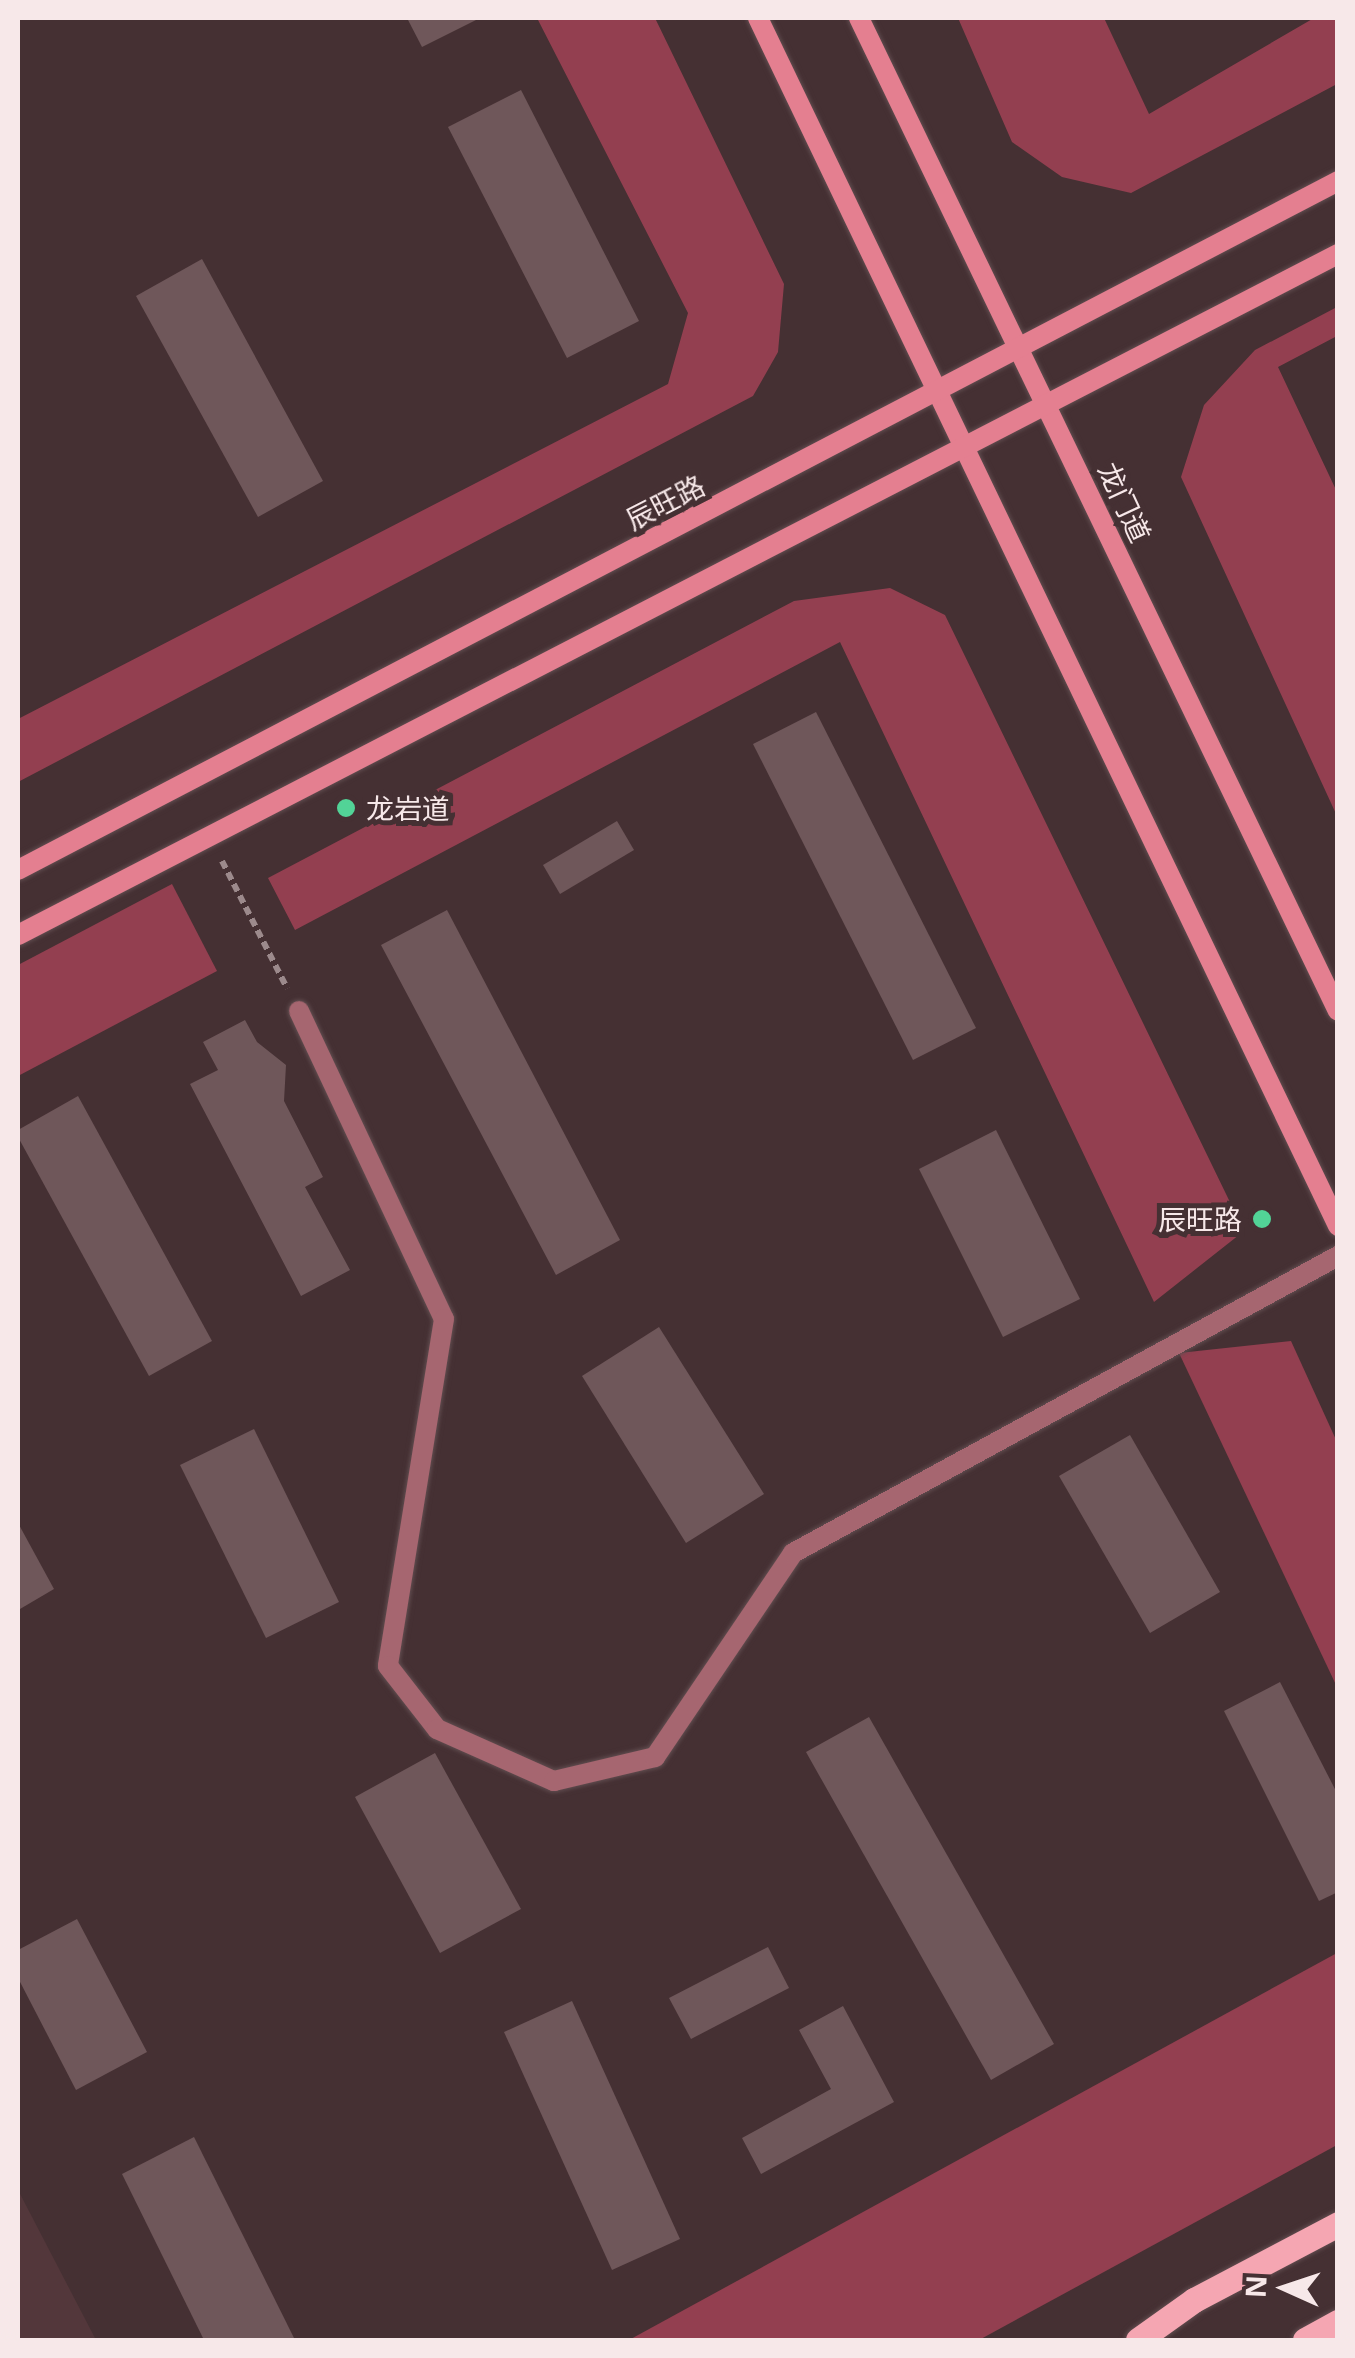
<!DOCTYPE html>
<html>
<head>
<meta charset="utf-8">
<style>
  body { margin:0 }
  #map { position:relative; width:1355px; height:2358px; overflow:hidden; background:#453033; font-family:"Noto Sans","Noto Sans SC",sans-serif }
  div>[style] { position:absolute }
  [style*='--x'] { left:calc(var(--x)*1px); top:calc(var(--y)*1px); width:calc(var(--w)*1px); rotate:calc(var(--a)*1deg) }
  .built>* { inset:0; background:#53373b }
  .green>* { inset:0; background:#933f50 }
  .building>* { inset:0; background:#6f575a }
  .path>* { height:6px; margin-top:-3px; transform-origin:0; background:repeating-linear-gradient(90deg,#9c8a8c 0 8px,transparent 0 13px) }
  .roads { filter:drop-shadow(0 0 2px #614d50) drop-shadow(0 0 2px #614d50) }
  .lane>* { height:20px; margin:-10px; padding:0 10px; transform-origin:10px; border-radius:10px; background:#a66670 }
  .secondary>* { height:20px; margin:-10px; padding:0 10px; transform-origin:10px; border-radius:10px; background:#e47f90 }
  .primary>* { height:25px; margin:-12.5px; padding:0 12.5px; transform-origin:12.5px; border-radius:12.5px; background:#f5a6b2 }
  .dots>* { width:28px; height:28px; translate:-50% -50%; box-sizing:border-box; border:5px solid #453033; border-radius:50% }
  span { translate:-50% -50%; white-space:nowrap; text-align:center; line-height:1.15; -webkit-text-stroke:10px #453033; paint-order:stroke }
  .street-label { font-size:28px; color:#f7e8e9 }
  .poi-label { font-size:28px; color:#f7e8e9 }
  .left { translate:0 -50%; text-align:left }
  .right { translate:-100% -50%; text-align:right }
  .frame { position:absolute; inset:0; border:20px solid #f7e8e9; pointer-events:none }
  .north { position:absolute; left:1235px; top:2238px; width:100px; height:100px; -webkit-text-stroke:8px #453033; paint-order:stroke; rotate:273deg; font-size:28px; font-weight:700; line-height:40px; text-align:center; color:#f7e8e9 }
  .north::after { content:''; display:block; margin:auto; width:35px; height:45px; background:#f7e8e9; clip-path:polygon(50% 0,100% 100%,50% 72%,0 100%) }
</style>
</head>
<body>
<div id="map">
  <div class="built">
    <div style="clip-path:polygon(18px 2190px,96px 2340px,18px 2340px)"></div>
  </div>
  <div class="green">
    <div style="clip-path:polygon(537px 18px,655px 18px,784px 284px,778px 352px,753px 396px,18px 782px,18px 719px,668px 384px,688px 313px)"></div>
    <div style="clip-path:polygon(958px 18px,1104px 18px,1149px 114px,1314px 18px,1337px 18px,1337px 84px,1131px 193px,1062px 177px,1012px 142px)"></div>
    <div style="clip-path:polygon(1337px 307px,1337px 336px,1278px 367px,1337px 492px,1337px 816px,1181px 477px,1204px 405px,1255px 350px)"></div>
    <div style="clip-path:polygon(890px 588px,945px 615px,1244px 1231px,1154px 1302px,840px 642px,295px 930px,268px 878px,794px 601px)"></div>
    <div style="clip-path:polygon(172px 884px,217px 971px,18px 1076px,18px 965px)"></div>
    <div style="clip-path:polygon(1291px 1341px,1337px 1442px,1337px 1687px,1179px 1353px)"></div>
    <div style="clip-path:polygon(1337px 1953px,1337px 2145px,979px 2340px,629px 2340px)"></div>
  </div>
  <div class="building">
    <div style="clip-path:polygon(407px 18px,480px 18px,422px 47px)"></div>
    <div style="clip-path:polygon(521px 90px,639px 321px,567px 358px,448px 127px)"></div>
    <div style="clip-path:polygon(202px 259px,323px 481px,258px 517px,136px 296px)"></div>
    <div style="clip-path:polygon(816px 712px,976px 1028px,913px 1060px,753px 744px)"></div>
    <div style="clip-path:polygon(617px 821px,634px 850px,560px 894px,543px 865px)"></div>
    <div style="clip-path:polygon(447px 910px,620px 1240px,556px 1275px,381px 945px)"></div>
    <div style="clip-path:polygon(245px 1020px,257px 1042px,286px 1065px,284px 1101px,323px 1177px,305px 1187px,350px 1270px,301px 1296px,190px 1084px,218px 1070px,203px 1042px)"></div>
    <div style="clip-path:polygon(78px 1096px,212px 1341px,149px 1376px,18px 1137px,18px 1130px)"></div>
    <div style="clip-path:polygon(996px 1130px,1080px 1299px,1003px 1337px,919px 1169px)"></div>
    <div style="clip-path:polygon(659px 1327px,764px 1494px,686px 1543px,582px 1376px)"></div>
    <div style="clip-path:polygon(254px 1429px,339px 1602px,266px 1638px,180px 1465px)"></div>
    <div style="clip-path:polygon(1130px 1435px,1220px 1592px,1150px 1633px,1059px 1476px)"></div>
    <div style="clip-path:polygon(18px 1523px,54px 1589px,20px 1609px,18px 1606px)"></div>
    <div style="clip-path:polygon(1280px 1682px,1338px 1795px,1338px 1892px,1319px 1901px,1224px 1711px)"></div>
    <div style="clip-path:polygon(869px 1717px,1054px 2044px,991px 2080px,806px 1752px)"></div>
    <div style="clip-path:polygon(435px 1753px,521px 1909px,440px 1953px,355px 1797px)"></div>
    <div style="clip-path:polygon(77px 1919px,147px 2052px,76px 2090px,18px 1978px,18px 1950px)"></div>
    <div style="clip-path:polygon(768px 1947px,789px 1988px,691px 2039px,669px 1998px)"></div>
    <div style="clip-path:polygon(572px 2001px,680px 2239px,612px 2270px,504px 2032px)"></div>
    <div style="clip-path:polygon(843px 2006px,894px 2102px,761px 2174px,742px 2138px,831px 2089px,799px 2030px)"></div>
    <div style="clip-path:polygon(194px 2137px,295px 2340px,204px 2340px,122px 2174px)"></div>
  </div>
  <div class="path">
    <div style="--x:222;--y:861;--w:143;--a:62.9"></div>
  </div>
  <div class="roads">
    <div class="lane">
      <div style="--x:299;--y:1011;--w:340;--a:64.8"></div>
      <div style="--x:444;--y:1319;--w:351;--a:99.2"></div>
      <div style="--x:388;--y:1666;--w:80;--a:52.1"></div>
      <div style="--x:437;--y:1729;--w:128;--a:24"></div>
      <div style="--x:554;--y:1781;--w:104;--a:-13.4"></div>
      <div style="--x:655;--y:1757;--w:246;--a:-55.9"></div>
      <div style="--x:793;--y:1553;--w:621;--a:-28.59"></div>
    </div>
    <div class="secondary">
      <div style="--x:758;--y:18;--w:1340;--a:64.35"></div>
      <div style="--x:859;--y:18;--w:1102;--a:64.25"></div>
      <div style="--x:18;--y:870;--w:1489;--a:-27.56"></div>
      <div style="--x:18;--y:935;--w:1485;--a:-27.29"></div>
    </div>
    <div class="primary">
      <div style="--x:1138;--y:2340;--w:69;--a:-35.5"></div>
      <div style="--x:1194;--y:2300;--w:163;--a:-27.8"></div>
      <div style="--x:1305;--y:2340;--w:38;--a:-29"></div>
    </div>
  </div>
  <div class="dots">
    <div style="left:346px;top:808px;background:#52d397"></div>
    <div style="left:1262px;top:1219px;background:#52d397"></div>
  </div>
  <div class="street-label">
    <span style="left:665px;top:502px;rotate:-27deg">辰旺路</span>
    <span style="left:1125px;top:502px;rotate:65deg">龙门道</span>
  </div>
  <div class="poi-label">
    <span class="left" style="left:366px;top:808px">龙岩道</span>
    <span class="right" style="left:1242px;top:1219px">辰旺路</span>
  </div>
  <div class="frame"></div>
  <div class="north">N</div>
</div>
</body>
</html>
